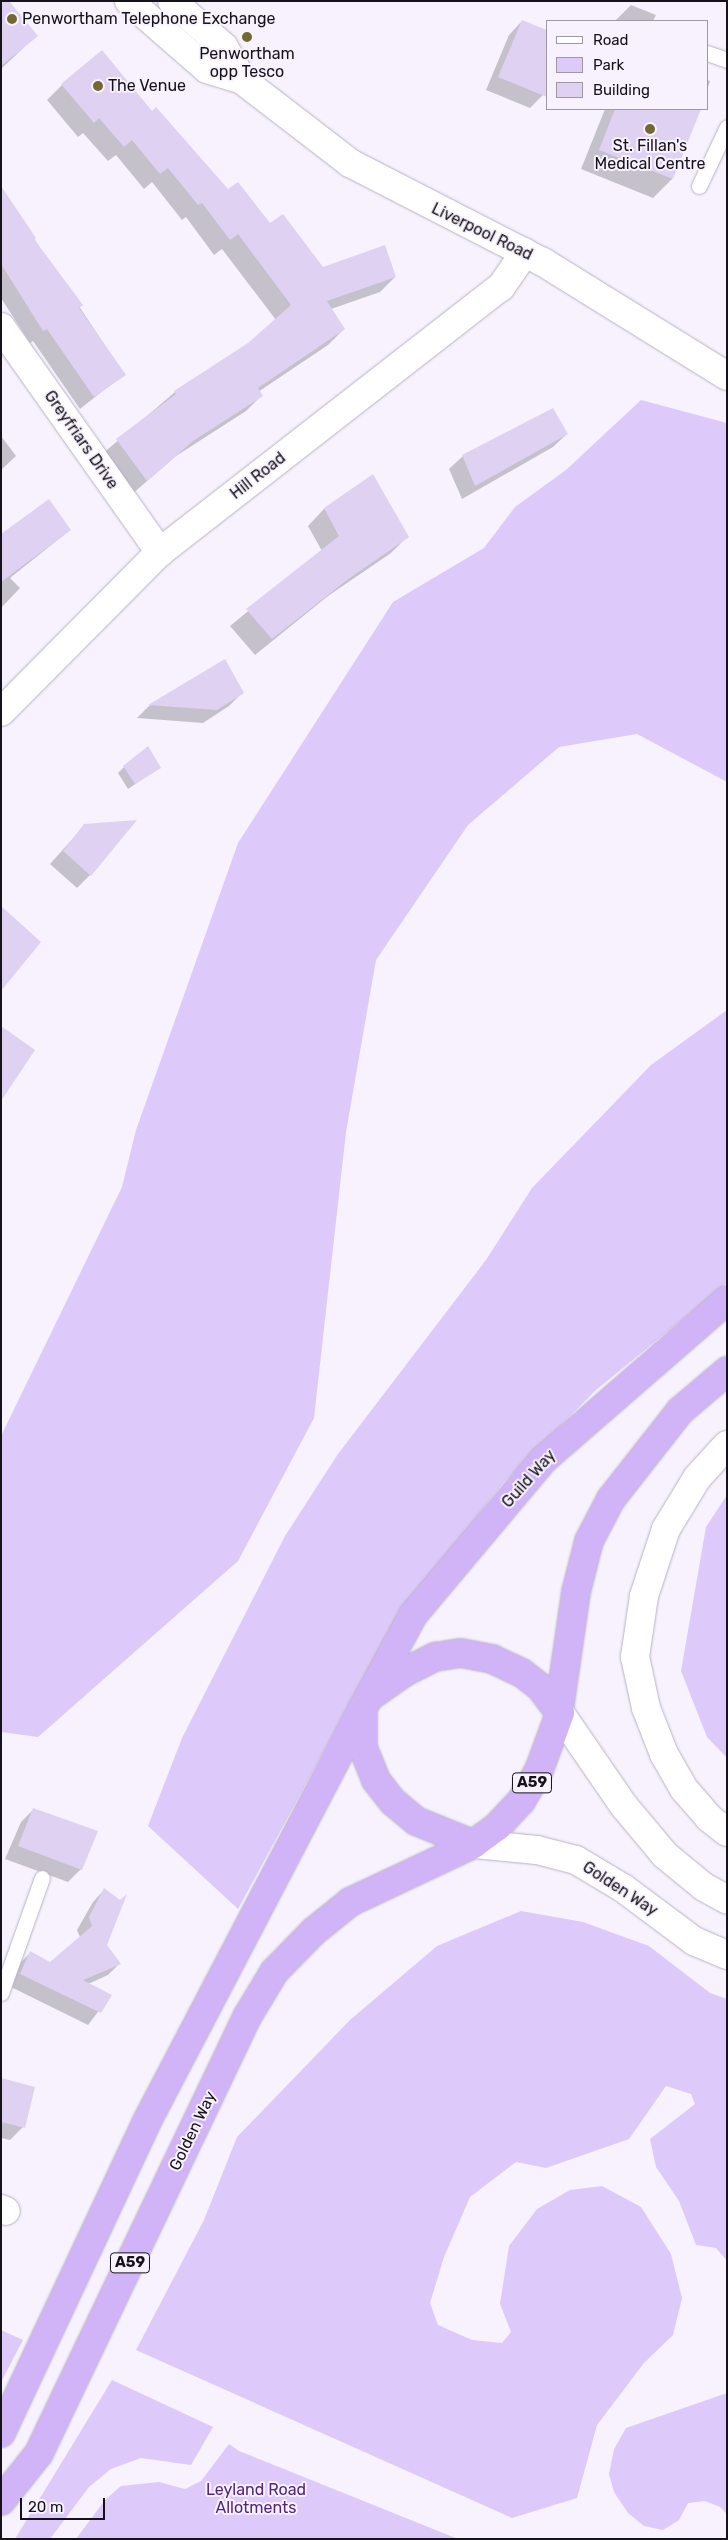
<!DOCTYPE html>
<html>
<head>
<meta charset="utf-8">
<style>
  body { margin:0 }
  #map { position:relative; width:728px; height:2540px; overflow:hidden; background:#f7f2fe; font-family:Rubik,sans-serif }
  div>[style] { position:absolute }
  [style*='--x'] { left:calc(var(--x)*1px); top:calc(var(--y)*1px); width:calc(var(--w)*1px); rotate:calc(var(--a)*1deg) }
  .green>* { inset:0; background:#ddc9fa }
  .shadow>* { inset:0; background:#0003 }
  .building>* { inset:0; background:#ded1f2 }
  .roads { filter:drop-shadow(0 0 1px #b9b1c4) drop-shadow(0 0 1px #b9b1c4) }
  .lane>* { height:15px; margin:-7.5px; padding:0 7.5px; transform-origin:7.5px; border-radius:7.5px; background:#fff }
  .street>* { height:28px; margin:-14px; padding:0 14px; transform-origin:14px; border-radius:14px; background:#fff }
  .secondary>* { height:28px; margin:-14px; padding:0 14px; transform-origin:14px; border-radius:14px; background:#fff }
  .highway>* { height:28px; margin:-14px; padding:0 14px; transform-origin:14px; border-radius:14px; background:#d1b4f8 }
  .dots>* { width:14px; height:14px; translate:-50% -50%; box-sizing:border-box; border:2px solid #f7f2fe; border-radius:50% }
  span { translate:-50% -50%; white-space:nowrap; text-align:center; line-height:1.15; -webkit-text-stroke:4px #f7f2fe; paint-order:stroke }
  .shield-label span { padding:1px 4px; background:#f7f2fe; border:1px solid; border-radius:4px; -webkit-text-stroke-width:0 }
  .shield-label { font-size:15px; color:#151219; font-weight:700 }
  .poi-label { font-size:16px; color:#151219 }
  .left { translate:0 -50%; text-align:left }
  .street-label { font-size:16px; color:#151219 }
  .park-label { font-size:16px; color:#542481 }
  .frame { position:absolute; inset:0; border:2px solid #151219; pointer-events:none }
  .legend { position:absolute; left:546px; top:20px; width:162px; height:90px; box-sizing:border-box; background:#f7f2fe; border:1px solid #9d98a2; margin:0; padding:6px 9px; list-style:none; font-size:15px; color:#151219 }
  .legend li { display:flex; align-items:center; gap:10px; height:25px }
  .legend b { width:25px; border:1px solid #9d98a2 }
  .scale { position:absolute; left:20px; top:2498px; width:85px; height:22px; box-sizing:border-box; border:2px solid #151219; border-top:0; padding-left:6px; font-size:15px; line-height:18px; white-space:nowrap; color:#151219; -webkit-text-stroke:4px #f7f2fe; paint-order:stroke }
</style>
</head>
<body>
<div id="map">
  <div class="green">
    <div style="clip-path:polygon(641px 400px,727px 423px,727px 782px,637px 734px,559px 747px,468px 825px,376px 960px,346px 1132px,314px 1418px,238px 1561px,38px 1737px,1px 1732px,1px 1436px,122px 1187px,136px 1130px,238px 843px,393px 602px,484px 548px,515px 507px,566px 470px)"></div>
    <div style="clip-path:polygon(727px 1010px,727px 1283px,596px 1390px,504px 1482px,396px 1618px,238px 1909px,148px 1826px,182px 1738px,285px 1536px,338px 1454px,486px 1260px,532px 1188px,651px 1065px)"></div>
    <div style="clip-path:polygon(727px 1495px,727px 1758px,707px 1737px,681px 1671px,706px 1527px)"></div>
    <div style="clip-path:polygon(521px 1911px,583px 1922px,649px 1946px,710px 1993px,727px 1999px,727px 2261px,716px 2248px,696px 2245px,679px 2201px,656px 2167px,650px 2139px,695px 2104px,691px 2094px,666px 2086px,629px 2139px,546px 2168px,516px 2162px,470px 2197px,444px 2257px,430px 2303px,438px 2325px,472px 2340px,502px 2343px,511px 2332px,500px 2304px,509px 2246px,537px 2209px,570px 2190px,602px 2186px,641px 2207px,671px 2254px,682px 2298px,673px 2335px,644px 2363px,597px 2425px,577px 2498px,512px 2518px,136px 2350px,204px 2220px,237px 2137px,350px 2020px,437px 1946px)"></div>
    <div style="clip-path:polygon(1px 2330px,23px 2340px,1px 2382px)"></div>
    <div style="clip-path:polygon(112px 2380px,213px 2427px,191px 2465px,141px 2458px,111px 2469px,89px 2487px,50px 2539px,15px 2539px)"></div>
    <div style="clip-path:polygon(727px 2393px,727px 2514px,720px 2507px,705px 2501px,688px 2503px,679px 2520px,663px 2530px,644px 2526px,628px 2513px,614px 2492px,609px 2474px,614px 2449px,626px 2428px)"></div>
    <div style="clip-path:polygon(229px 2444px,239px 2451px,458px 2539px,76px 2539px,105px 2500px,121px 2486px,159px 2482px,185px 2489px,201px 2481px)"></div>
  </div>
  <div class="shadow">
    <div style="clip-path:polygon(1px 1px,36px 36px,1px 69px)"></div>
    <div style="clip-path:polygon(631px 5px,656px 15px,653px 21px,615px 21px)"></div>
    <div style="clip-path:polygon(522px 21px,543px 95px,530px 108px,486px 90px,509px 35px)"></div>
    <div style="clip-path:polygon(707px 80px,710px 81px,707px 90px)"></div>
    <div style="clip-path:polygon(62px 85px,152px 113px,228px 191px,323px 268px,395px 277px,380px 292px,331px 309px,344px 329px,328px 345px,258px 392px,261px 396px,246px 411px,176px 456px,131px 495px,101px 455px,175px 392px,249px 344px,276px 320px,222px 249px,214px 255px,186px 217px,182px 220px,152px 182px,144px 189px,116px 155px,108px 161px,83px 133px,78px 137px,47px 100px)"></div>
    <div style="clip-path:polygon(605px 109px,699px 109px,672px 179px,653px 198px,581px 169px)"></div>
    <div style="clip-path:polygon(1px 189px,124px 374px,80px 409px,33px 341px,30px 343px,1px 298px)"></div>
    <div style="clip-path:polygon(567px 434px,553px 447px,462px 499px,449px 469px,463px 456px)"></div>
    <div style="clip-path:polygon(1px 436px,16px 456px,1px 470px)"></div>
    <div style="clip-path:polygon(373px 475px,407px 537px,391px 553px,328px 596px,255px 655px,230px 626px,322px 551px,308px 526px,324px 509px)"></div>
    <div style="clip-path:polygon(70px 530px,10px 578px,20px 588px,1px 608px,1px 537px)"></div>
    <div style="clip-path:polygon(225px 661px,243px 692px,229px 706px,203px 723px,137px 718px,149px 706px)"></div>
    <div style="clip-path:polygon(124px 767px,159px 768px,128px 789px,118px 773px)"></div>
    <div style="clip-path:polygon(85px 825px,90px 875px,77px 888px,50px 864px)"></div>
    <div style="clip-path:polygon(34px 1809px,81px 1869px,68px 1882px,5px 1859px,21px 1822px)"></div>
    <div style="clip-path:polygon(104px 1890px,106px 1945px,120px 1963px,108px 1975px,88px 1984px,110px 1996px,88px 2025px,9px 1986px,18px 1965px,30px 1953px,50px 1964px,80px 1937px,77px 1930px,93px 1902px)"></div>
    <div style="clip-path:polygon(1px 2079px,23px 2127px,10px 2140px,1px 2138px)"></div>
  </div>
  <div class="building">
    <div style="clip-path:polygon(1px 1px,9px 1px,38px 36px,1px 66px)"></div>
    <div style="clip-path:polygon(522px 20px,547px 30px,547px 97px,498px 77px)"></div>
    <div style="clip-path:polygon(102px 50px,152px 111px,156px 107px,228px 189px,238px 182px,270px 223px,283px 214px,323px 267px,385px 245px,396px 277px,327px 301px,345px 329px,258px 388px,263px 396px,193px 441px,147px 481px,116px 439px,176px 394px,174px 391px,248px 343px,291px 305px,238px 234px,230px 240px,202px 203px,198px 205px,168px 168px,160px 174px,132px 140px,124px 147px,99px 118px,94px 123px,61px 84px)"></div>
    <div style="clip-path:polygon(615px 109px,701px 109px,673px 179px,599px 150px)"></div>
    <div style="clip-path:polygon(1px 186px,36px 238px,34px 239px,83px 305px,79px 308px,126px 375px,94px 397px,47px 329px,43px 331px,1px 264px)"></div>
    <div style="clip-path:polygon(553px 408px,568px 434px,475px 486px,462px 455px)"></div>
    <div style="clip-path:polygon(373px 474px,409px 537px,347px 580px,272px 639px,246px 609px,339px 536px,324px 508px)"></div>
    <div style="clip-path:polygon(49px 499px,71px 530px,1px 582px,1px 534px)"></div>
    <div style="clip-path:polygon(225px 659px,244px 693px,217px 710px,148px 705px)"></div>
    <div style="clip-path:polygon(148px 746px,161px 768px,135px 784px,123px 766px)"></div>
    <div style="clip-path:polygon(137px 820px,91px 876px,63px 851px,84px 824px)"></div>
    <div style="clip-path:polygon(1px 906px,41px 942px,1px 991px)"></div>
    <div style="clip-path:polygon(1px 1026px,35px 1050px,1px 1101px)"></div>
    <div style="clip-path:polygon(33px 1808px,98px 1831px,82px 1870px,18px 1846px)"></div>
    <div style="clip-path:polygon(104px 1888px,120px 1900px,127px 1894px,107px 1945px,121px 1964px,83px 1980px,112px 1995px,101px 2013px,20px 1974px,30px 1951px,50px 1962px,92px 1926px,89px 1917px)"></div>
    <div style="clip-path:polygon(1px 2078px,35px 2087px,25px 2128px,1px 2122px)"></div>
  </div>
  <div class="roads">
    <div class="lane">
      <div style="--x:707;--y:53;--w:21;--a:19"></div>
      <div style="--x:699;--y:186;--w:65;--a:-64.6"></div>
      <div style="--x:1;--y:1993;--w:122;--a:-70.4"></div>
    </div>
    <div class="street">
      <div style="--x:1;--y:327;--w:276;--a:54.8"></div>
      <div style="--x:1;--y:712;--w:226;--a:-45.2"></div>
      <div style="--x:160;--y:552;--w:432;--a:-37.9"></div>
      <div style="--x:501;--y:287;--w:42;--a:-55.6"></div>
      <div style="--x:1;--y:2209;--w:5;--a:22"></div>
    </div>
    <div class="secondary">
      <div style="--x:129;--y:1;--w:103;--a:41.1"></div>
      <div style="--x:207;--y:69;--w:37;--a:17"></div>
      <div style="--x:242;--y:80;--w:136;--a:37.5"></div>
      <div style="--x:350;--y:163;--w:217;--a:27.2"></div>
      <div style="--x:543;--y:262;--w:216;--a:31.8"></div>
      <div style="--x:172;--y:1;--w:69;--a:41.5"></div>
      <div style="--x:224;--y:47;--w:38;--a:61"></div>
      <div style="--x:727;--y:1445;--w:45;--a:132.3"></div>
      <div style="--x:697;--y:1478;--w:60;--a:121.3"></div>
      <div style="--x:666;--y:1529;--w:71;--a:108.2"></div>
      <div style="--x:644;--y:1596;--w:62;--a:98.4"></div>
      <div style="--x:635;--y:1657;--w:52;--a:77.8"></div>
      <div style="--x:646;--y:1708;--w:49;--a:68.6"></div>
      <div style="--x:664;--y:1754;--w:40;--a:60.3"></div>
      <div style="--x:684;--y:1789;--w:38;--a:49"></div>
      <div style="--x:709;--y:1818;--w:23;--a:38"></div>
      <div style="--x:560;--y:1713;--w:113;--a:55.5"></div>
      <div style="--x:624;--y:1806;--w:64;--a:50.1"></div>
      <div style="--x:665;--y:1855;--w:50;--a:39.4"></div>
      <div style="--x:704;--y:1887;--w:26;--a:29"></div>
      <div style="--x:475;--y:1844;--w:62;--a:5.5"></div>
      <div style="--x:537;--y:1850;--w:40;--a:14.4"></div>
      <div style="--x:576;--y:1860;--w:55;--a:30.8"></div>
      <div style="--x:623;--y:1888;--w:89;--a:36.7"></div>
      <div style="--x:694;--y:1941;--w:36;--a:23"></div>
    </div>
    <div class="highway">
      <div style="--x:372;--y:1695;--w:38;--a:-35"></div>
      <div style="--x:403;--y:1673;--w:36;--a:-27"></div>
      <div style="--x:435;--y:1657;--w:26;--a:-9"></div>
      <div style="--x:461;--y:1653;--w:32;--a:11"></div>
      <div style="--x:492;--y:1659;--w:33;--a:25"></div>
      <div style="--x:522;--y:1673;--w:24;--a:38"></div>
      <div style="--x:541;--y:1688;--w:31;--a:53"></div>
      <div style="--x:560;--y:1713;--w:61;--a:110.2"></div>
      <div style="--x:539;--y:1770;--w:36;--a:120"></div>
      <div style="--x:521;--y:1801;--w:34;--a:133"></div>
      <div style="--x:498;--y:1826;--w:31;--a:144"></div>
      <div style="--x:473;--y:1844;--w:61;--a:-158"></div>
      <div style="--x:416;--y:1821;--w:30;--a:-140"></div>
      <div style="--x:393;--y:1802;--w:28;--a:-128"></div>
      <div style="--x:376;--y:1780;--w:35;--a:-112"></div>
      <div style="--x:363;--y:1747;--w:39;--a:-90"></div>
      <div style="--x:363;--y:1708;--w:106;--a:-61.7"></div>
      <div style="--x:413;--y:1615;--w:202;--a:-50"></div>
      <div style="--x:543;--y:1460;--w:244;--a:-41"></div>
      <div style="--x:559;--y:1710;--w:119;--a:-81.8"></div>
      <div style="--x:576;--y:1592;--w:53;--a:-75.7"></div>
      <div style="--x:589;--y:1541;--w:47;--a:-62.4"></div>
      <div style="--x:611;--y:1499;--w:112;--a:-51.9"></div>
      <div style="--x:680;--y:1411;--w:62;--a:-40.4"></div>
      <div style="--x:1;--y:2433;--w:344;--a:-64.9"></div>
      <div style="--x:147;--y:2121;--w:462;--a:-62.4"></div>
      <div style="--x:1;--y:2501;--w:61;--a:-51.6"></div>
      <div style="--x:39;--y:2453;--w:483;--a:-64.5"></div>
      <div style="--x:247;--y:2017;--w:52;--a:-59"></div>
      <div style="--x:274;--y:1972;--w:56;--a:-45.7"></div>
      <div style="--x:313;--y:1932;--w:48;--a:-39"></div>
      <div style="--x:350;--y:1902;--w:136;--a:-25.2"></div>
    </div>
  </div>
  <div class="dots">
    <div style="left:12px;top:19px;background:#756734"></div>
    <div style="left:247px;top:37px;background:#756734"></div>
    <div style="left:98px;top:86px;background:#756734"></div>
    <div style="left:650px;top:129px;background:#756734"></div>
  </div>
  <div class="shield-label">
    <span style="left:532px;top:1783px">A59</span>
    <span style="left:130px;top:2263px">A59</span>
  </div>
  <div class="poi-label">
    <span class="left" style="left:22px;top:19px">Penwortham Telephone Exchange</span>
    <span style="left:247px;top:63px">Penwortham<br>opp Tesco</span>
    <span class="left" style="left:108px;top:86px">The Venue</span>
    <span style="left:650px;top:155px">St. Fillan's<br>Medical Centre</span>
  </div>
  <div class="street-label">
    <span style="left:482px;top:232px;rotate:26deg">Liverpool Road</span>
    <span style="left:81px;top:440px;rotate:55deg">Greyfriars Drive</span>
    <span style="left:258px;top:476px;rotate:-38deg">Hill Road</span>
    <span style="left:529px;top:1479px;rotate:-48deg">Guild Way</span>
    <span style="left:620px;top:1889px;rotate:33deg">Golden Way</span>
    <span style="left:193px;top:2131px;rotate:-64deg">Golden Way</span>
  </div>
  <div class="park-label">
    <span style="left:256px;top:2499px">Leyland Road<br>Allotments</span>
  </div>
  <div class="frame"></div>
  <ul class="legend">
  <li><b style="height:6px;background:#fff"></b>Road</li>
  <li><b style="height:14px;background:#ddc9fa"></b>Park</li>
  <li><b style="height:14px;background:#ded1f2"></b>Building</li>
  </ul>
  <div class="scale">20 m</div>
</div>
</body>
</html>
